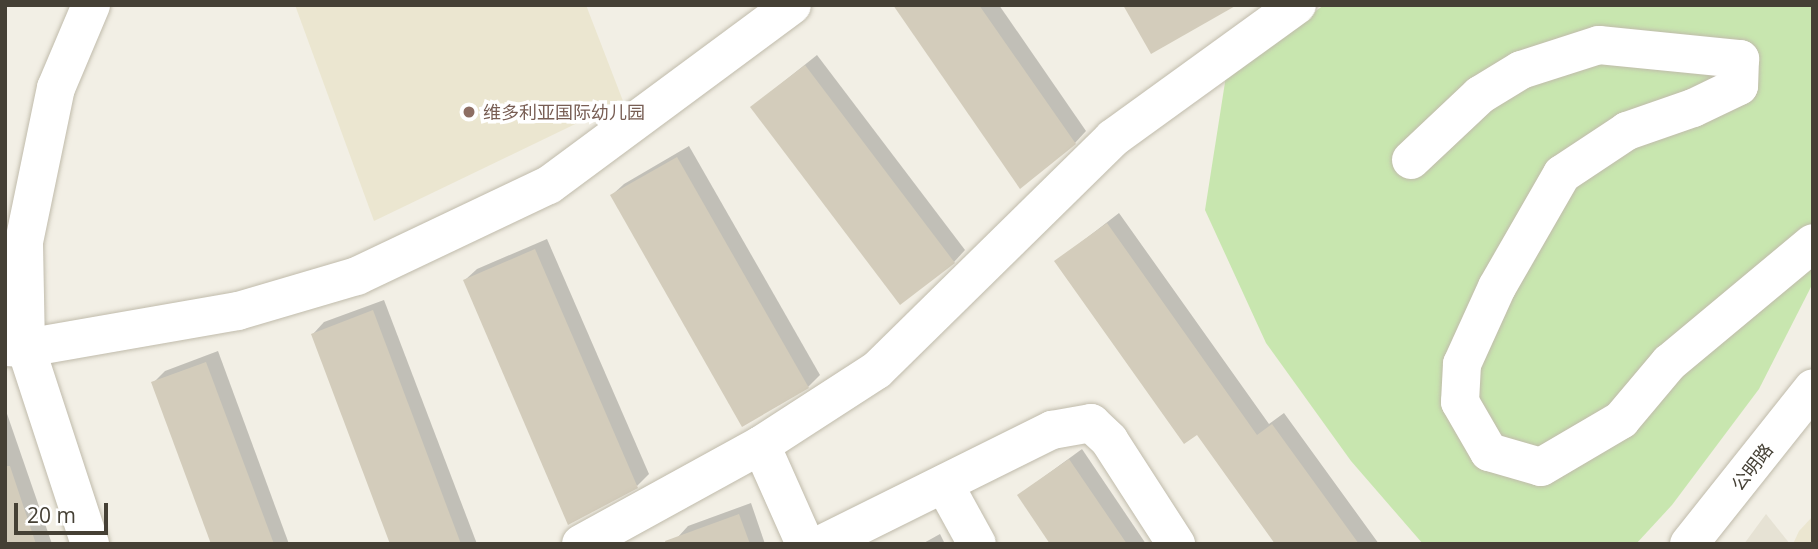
<!DOCTYPE html>
<html>
<head>
<meta charset="utf-8">
<style>
  body { margin:0 }
  #map { position:relative; width:1818px; height:549px; overflow:hidden; background:#f2efe5; font-family:"Open Sans","Noto Sans SC",sans-serif }
  div>[style] { position:absolute }
  [style*='--x'] { left:calc(var(--x)*1px); top:calc(var(--y)*1px); width:calc(var(--w)*1px); rotate:calc(var(--a)*1deg) }
  .residential>* { inset:0; background:#e6e2d4 }
  .education>* { inset:0; background:#ebe6d0 }
  .green>* { inset:0; background:#c8e6af }
  .shadow>* { inset:0; background:#0003 }
  .building>* { inset:0; background:#d3ccbb }
  .roads { filter:drop-shadow(0 0 2px #c0bbab) drop-shadow(0 0 2px #c0bbab) }
  .minor>* { height:38px; margin:-19px; padding:0 19px; transform-origin:19px; border-radius:19px; background:#fff }
  .tertiary>* { height:38px; margin:-19px; padding:0 19px; transform-origin:19px; border-radius:19px; background:#fff }
  .dots>* { width:19px; height:19px; translate:-50% -50%; box-sizing:border-box; border:4px solid #fff; border-radius:50% }
  span { translate:-50% -50%; white-space:nowrap; text-align:center; line-height:1.15; -webkit-text-stroke:7px #fff; paint-order:stroke }
  .education-label { font-size:18px; color:#785e54 }
  .left { translate:0 -50%; text-align:left }
  .street-label { font-size:18px; color:#454035 }
  .frame { position:absolute; inset:0; border:7px solid #454035; pointer-events:none }
  .scale { position:absolute; left:14px; top:503px; width:94px; height:32px; box-sizing:border-box; border:4px solid #454035; border-top:0; padding-left:9px; font-size:21px; line-height:24px; white-space:nowrap; color:#454035; -webkit-text-stroke:5px #fff; paint-order:stroke }
</style>
</head>
<body>
<div id="map">
  <div class="residential">
    <div style="clip-path:polygon(1766px 514px,1790px 544px,1744px 544px)"></div>
  </div>
  <div class="education">
    <div style="clip-path:polygon(295px 5px,586px 5px,623px 101px,374px 221px)"></div>
    <div style="clip-path:polygon(1813px 516px,1813px 544px,1793px 544px,1799px 531px)"></div>
  </div>
  <div class="green">
    <div style="clip-path:polygon(1324px 5px,1813px 5px,1813px 283px,1759px 389px,1672px 505px,1636px 544px,1423px 544px,1351px 461px,1266px 343px,1205px 210px,1226px 76px)"></div>
  </div>
  <div class="shadow">
    <div style="clip-path:polygon(895px 5px,999px 5px,1086px 131px,1075px 143px)"></div>
    <div style="clip-path:polygon(817px 55px,965px 250px,954px 262px,752px 107px)"></div>
    <div style="clip-path:polygon(689px 146px,820px 375px,808px 387px,612px 195px,624px 184px)"></div>
    <div style="clip-path:polygon(1119px 213px,1269px 424px,1284px 413px,1379px 544px,1277px 544px,1197px 433px,1057px 261px)"></div>
    <div style="clip-path:polygon(547px 239px,649px 474px,637px 486px,465px 280px,477px 269px)"></div>
    <div style="clip-path:polygon(384px 300px,477px 544px,392px 544px,313px 334px,324px 322px)"></div>
    <div style="clip-path:polygon(218px 351px,289px 544px,213px 544px,153px 383px,165px 371px)"></div>
    <div style="clip-path:polygon(5px 408px,52px 544px,5px 544px)"></div>
    <div style="clip-path:polygon(1082px 449px,1146px 544px,1052px 544px,1019px 495px)"></div>
    <div style="clip-path:polygon(751px 503px,765px 544px,679px 544px,677px 538px,688px 526px)"></div>
    <div style="clip-path:polygon(940px 534px,945px 544px,922px 544px)"></div>
  </div>
  <div class="building">
    <div style="clip-path:polygon(893px 5px,979px 5px,1076px 144px,1020px 189px)"></div>
    <div style="clip-path:polygon(1123px 5px,1237px 5px,1151px 54px)"></div>
    <div style="clip-path:polygon(805px 65px,955px 263px,900px 305px,750px 107px)"></div>
    <div style="clip-path:polygon(677px 157px,809px 388px,742px 427px,610px 195px)"></div>
    <div style="clip-path:polygon(1107px 223px,1257px 435px,1272px 424px,1359px 544px,1275px 544px,1197px 435px,1184px 444px,1054px 261px)"></div>
    <div style="clip-path:polygon(535px 249px,638px 488px,568px 525px,463px 280px)"></div>
    <div style="clip-path:polygon(373px 310px,461px 544px,390px 544px,311px 334px)"></div>
    <div style="clip-path:polygon(206px 362px,274px 544px,211px 544px,151px 382px)"></div>
    <div style="clip-path:polygon(1069px 459px,1127px 544px,1050px 544px,1017px 495px)"></div>
    <div style="clip-path:polygon(5px 466px,10px 466px,36px 544px,5px 544px)"></div>
    <div style="clip-path:polygon(739px 514px,750px 544px,666px 544px,665px 541px)"></div>
  </div>
  <div class="roads">
    <div class="minor">
      <div style="--x:1411;--y:160;--w:95;--a:-43.3"></div>
      <div style="--x:1480;--y:95;--w:48;--a:-31.4"></div>
      <div style="--x:1521;--y:70;--w:82;--a:-17.8"></div>
      <div style="--x:1599;--y:45;--w:142;--a:5.7"></div>
      <div style="--x:1740;--y:59;--w:27;--a:92"></div>
      <div style="--x:1739;--y:86;--w:51;--a:154.4"></div>
      <div style="--x:1693;--y:108;--w:70;--a:160.8"></div>
      <div style="--x:1627;--y:131;--w:78;--a:146.5"></div>
      <div style="--x:1562;--y:174;--w:130;--a:119.9"></div>
      <div style="--x:1497;--y:287;--w:85;--a:114.4"></div>
      <div style="--x:1462;--y:364;--w:38;--a:93"></div>
      <div style="--x:1460;--y:402;--w:58;--a:59.9"></div>
      <div style="--x:1489;--y:452;--w:54;--a:16.1"></div>
      <div style="--x:1541;--y:467;--w:93;--a:-30.4"></div>
      <div style="--x:1621;--y:420;--w:75;--a:-49.9"></div>
      <div style="--x:1669;--y:363;--w:187;--a:-39.8"></div>
      <div style="--x:5;--y:347;--w:21;--a:3"></div>
      <div style="--x:26;--y:348;--w:215;--a:-9.9"></div>
      <div style="--x:238;--y:311;--w:124;--a:-16.4"></div>
      <div style="--x:357;--y:276;--w:212;--a:-25.4"></div>
      <div style="--x:549;--y:185;--w:302;--a:-36.5"></div>
      <div style="--x:761;--y:445;--w:108;--a:66"></div>
      <div style="--x:944;--y:484;--w:68;--a:61.2"></div>
      <div style="--x:90;--y:544;--w:206;--a:-108.1"></div>
      <div style="--x:26;--y:348;--w:106;--a:-91.1"></div>
      <div style="--x:24;--y:242;--w:157;--a:-78.3"></div>
      <div style="--x:56;--y:88;--w:90;--a:-67.1"></div>
      <div style="--x:581;--y:544;--w:205;--a:-28.8"></div>
      <div style="--x:761;--y:445;--w:138;--a:-32.9"></div>
      <div style="--x:877;--y:370;--w:331;--a:-44.5"></div>
      <div style="--x:1113;--y:138;--w:227;--a:-35.9"></div>
      <div style="--x:822;--y:544;--w:257;--a:-26.4"></div>
      <div style="--x:1052;--y:430;--w:40;--a:-10"></div>
      <div style="--x:1091;--y:423;--w:25;--a:43"></div>
      <div style="--x:1109;--y:440;--w:124;--a:57.2"></div>
    </div>
    <div class="tertiary">
      <div style="--x:1689;--y:544;--w:199;--a:-51.5"></div>
    </div>
  </div>
  <div class="dots">
    <div style="left:469px;top:112px;background:#8d6e63"></div>
  </div>
  <div class="education-label">
    <span class="left" style="left:483px;top:112px">维多利亚国际幼儿园</span>
  </div>
  <div class="street-label">
    <span style="left:1752px;top:467px;rotate:-52deg">公明路</span>
  </div>
  <div class="frame"></div>
  <div class="scale">20 m</div>
</div>
</body>
</html>
